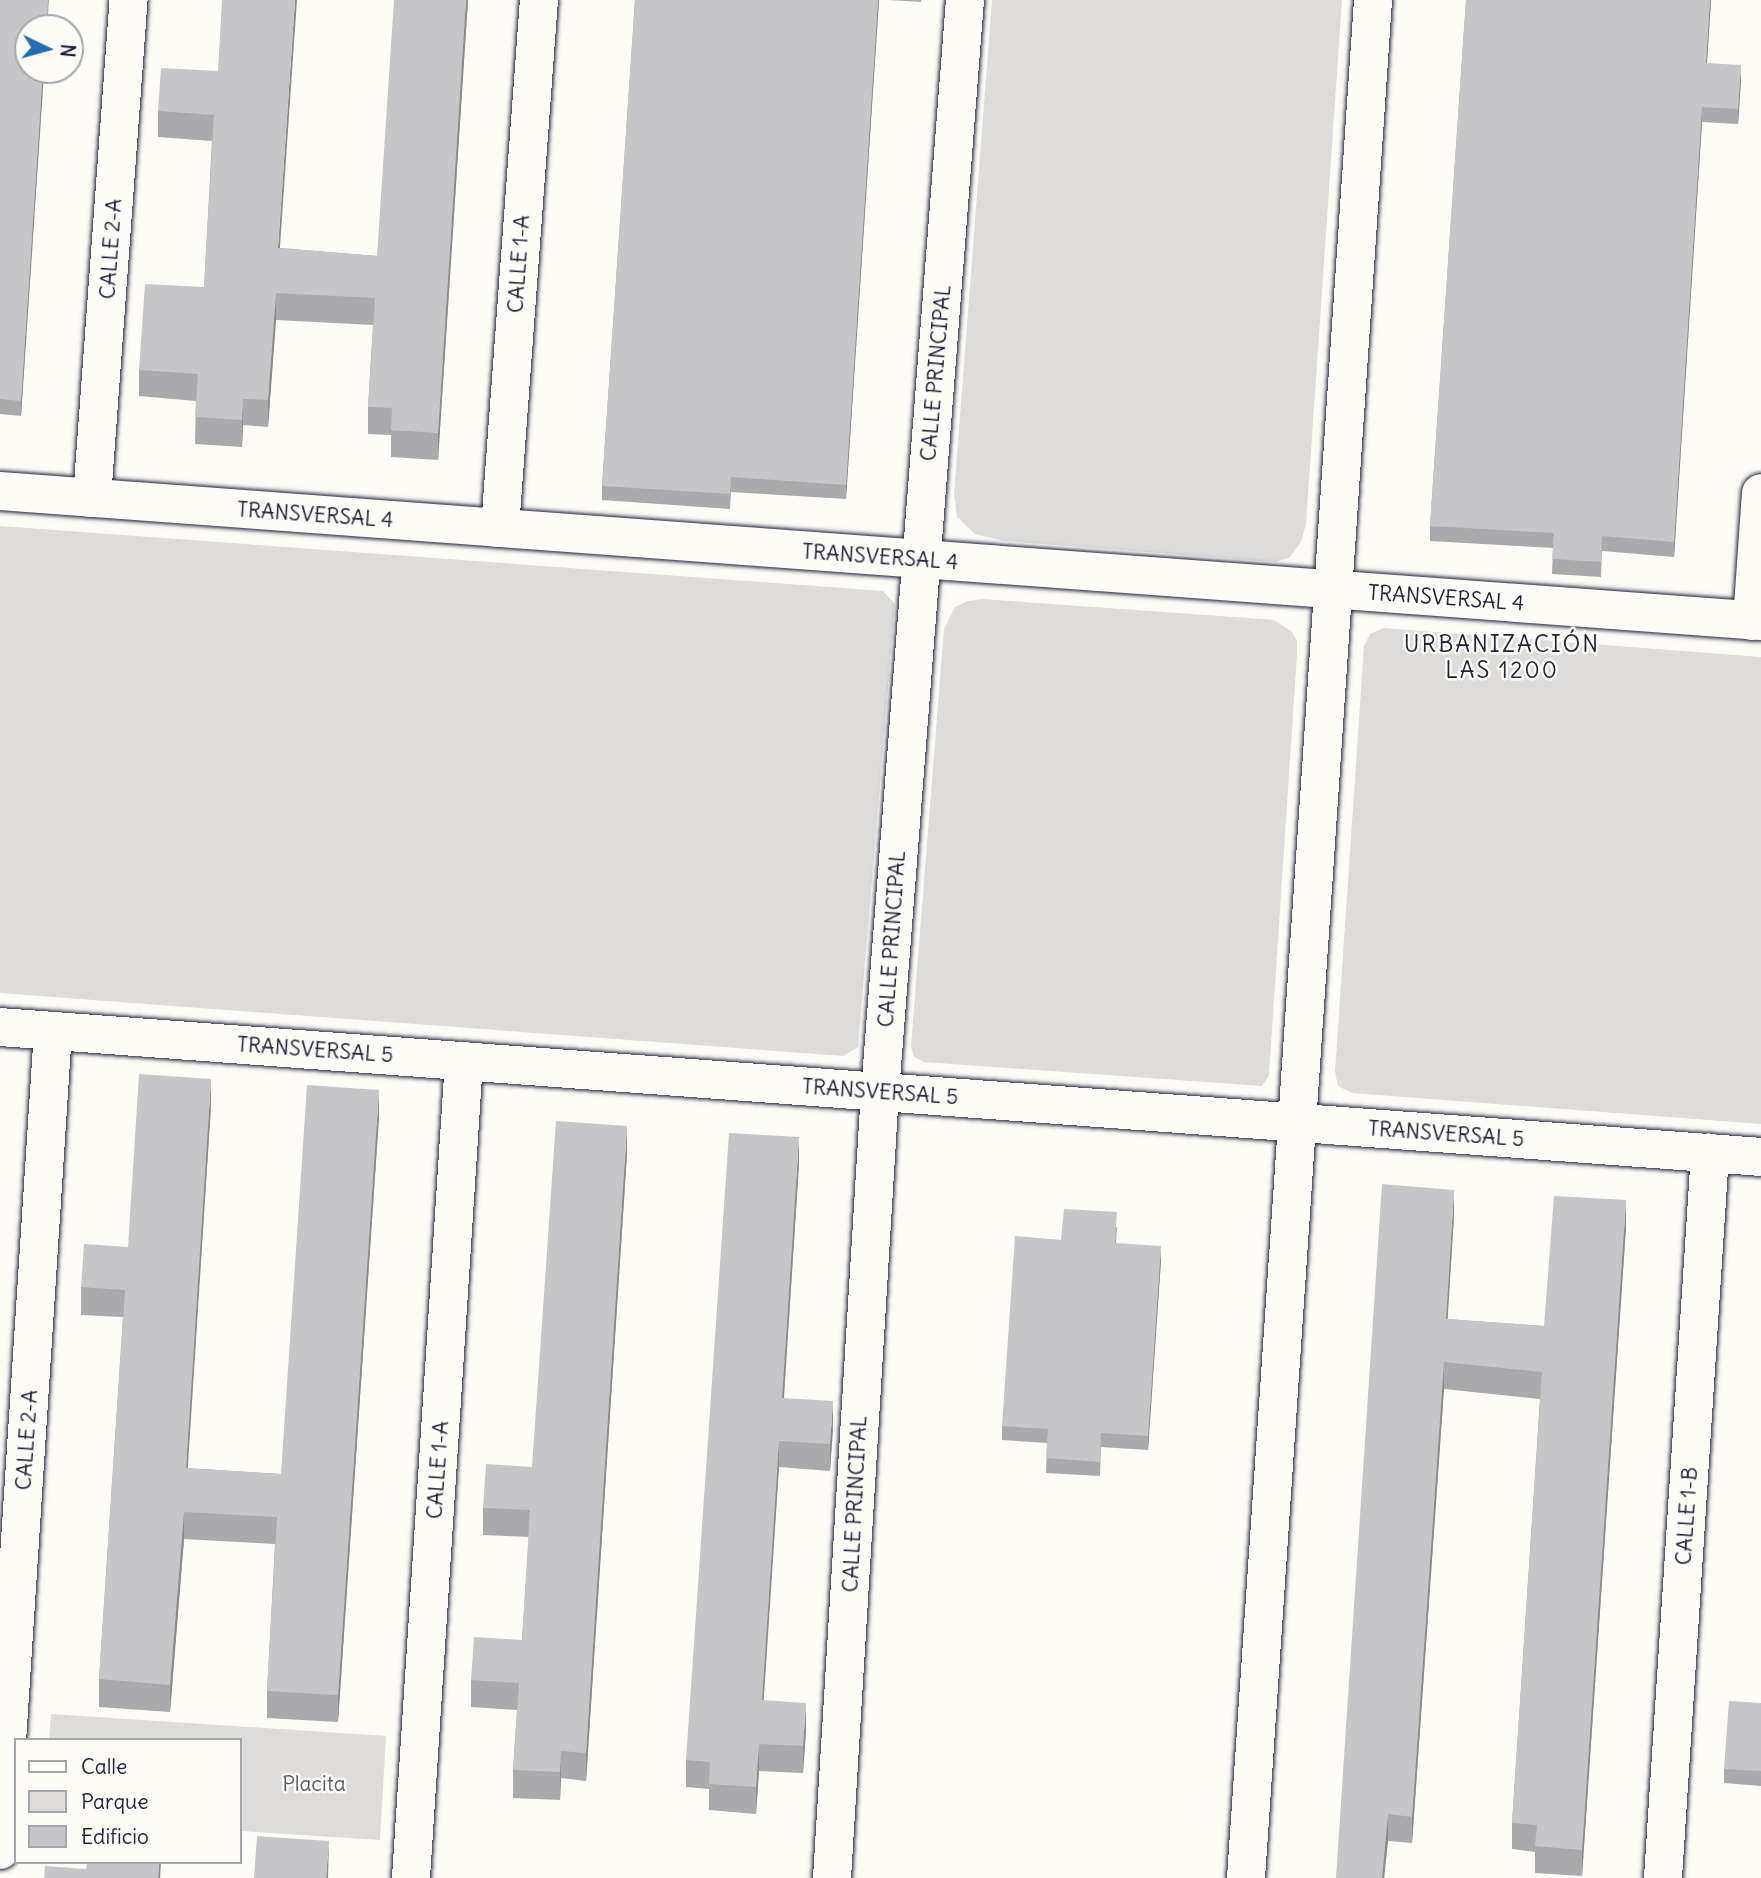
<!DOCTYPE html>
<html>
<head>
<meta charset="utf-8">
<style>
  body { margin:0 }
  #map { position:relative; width:1761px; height:1878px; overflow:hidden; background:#fdfcf7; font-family:Delius,sans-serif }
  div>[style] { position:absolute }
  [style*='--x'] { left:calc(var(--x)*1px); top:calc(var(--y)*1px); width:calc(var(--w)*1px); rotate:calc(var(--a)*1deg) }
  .green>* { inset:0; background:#dddcdb }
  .roads { filter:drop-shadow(0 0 2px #22223b) drop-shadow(0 0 2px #22223b) }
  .street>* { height:38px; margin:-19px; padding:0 19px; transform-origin:19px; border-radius:19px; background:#fdfcf7 }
  .wall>* { inset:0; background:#aaaaac }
  .shaded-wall>* { inset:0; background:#8b8b8c }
  .building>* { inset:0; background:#c6c6c8 }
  span { translate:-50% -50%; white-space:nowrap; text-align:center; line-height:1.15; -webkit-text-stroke:5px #fdfcf7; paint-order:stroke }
  .street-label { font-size:21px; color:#22223b }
  .park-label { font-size:21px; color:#5a5a6b }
  .neighbourhood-label { font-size:23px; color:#22223b; letter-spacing:2px }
  .legend { position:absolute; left:14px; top:1738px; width:228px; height:126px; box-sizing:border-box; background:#fdfcf7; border:2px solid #a5a5ac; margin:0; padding:9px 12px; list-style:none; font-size:21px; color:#22223b }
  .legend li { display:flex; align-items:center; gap:14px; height:35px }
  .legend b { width:35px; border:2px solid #a5a5ac }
  .north { position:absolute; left:14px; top:14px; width:70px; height:70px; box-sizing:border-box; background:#fdfcf7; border:2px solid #a5a5ac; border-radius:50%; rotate:95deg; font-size:19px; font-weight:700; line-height:28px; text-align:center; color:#22223b }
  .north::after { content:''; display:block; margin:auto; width:24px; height:32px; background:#1f6fb2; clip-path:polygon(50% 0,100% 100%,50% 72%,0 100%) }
</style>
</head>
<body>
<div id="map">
  <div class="green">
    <div style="clip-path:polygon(992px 0,1342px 0,1306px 524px,1301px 542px,1290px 557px,1275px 562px,1004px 541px,975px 534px,957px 517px,954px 494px)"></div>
    <div style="clip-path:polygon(0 526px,883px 591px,895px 604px,858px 1047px,843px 1056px,0 993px)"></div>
    <div style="clip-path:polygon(982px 599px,1274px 620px,1292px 632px,1297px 641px,1297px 654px,1269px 1075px,1262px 1086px,924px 1062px,914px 1057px,911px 1046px,944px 629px,955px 607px,968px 601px)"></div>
    <div style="clip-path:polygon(1383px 628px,1761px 657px,1761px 1124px,1352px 1093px,1338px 1086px,1335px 1072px,1364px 646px,1370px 634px)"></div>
    <div style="clip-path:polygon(51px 1714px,386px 1736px,380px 1840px,240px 1831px,240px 1740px,49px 1740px)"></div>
  </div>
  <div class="roads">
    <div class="street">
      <div style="--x:0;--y:491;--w:1766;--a:4.22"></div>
      <div style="--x:92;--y:498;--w:499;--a:-85.8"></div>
      <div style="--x:500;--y:528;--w:529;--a:-85.78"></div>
      <div style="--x:1752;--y:621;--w:128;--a:-86"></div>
      <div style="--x:0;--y:1027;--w:1766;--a:4.22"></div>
      <div style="--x:0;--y:1850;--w:821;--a:-86.3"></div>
      <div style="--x:411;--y:1878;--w:819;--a:-86.29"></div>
      <div style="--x:832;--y:1878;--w:787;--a:-86.51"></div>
      <div style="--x:880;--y:1092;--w:1095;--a:-85.55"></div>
      <div style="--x:1246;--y:1878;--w:1882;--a:-86.13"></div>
      <div style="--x:1663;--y:1878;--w:727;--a:-86.29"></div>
    </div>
  </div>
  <div class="wall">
    <div style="clip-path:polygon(0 0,49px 0,21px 416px,0 414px)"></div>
    <div style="clip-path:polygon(468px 0,438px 460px,391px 457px,391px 435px,368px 434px,368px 407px,373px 325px,276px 320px,268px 427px,243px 425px,242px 447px,195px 444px,196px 401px,139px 396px,139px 370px,204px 287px,212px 141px,158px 137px,158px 111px,218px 71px,280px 248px,377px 256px)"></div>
    <div style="clip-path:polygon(635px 0,879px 0,846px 499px,731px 492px,730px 509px,602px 500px,602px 486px)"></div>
    <div style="clip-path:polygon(888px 0,921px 0,921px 2px)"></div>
    <div style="clip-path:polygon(1466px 0,1711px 0,1707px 63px,1741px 80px,1738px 124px,1702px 122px,1674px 557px,1602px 551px,1601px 577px,1552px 574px,1553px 548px,1430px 541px,1430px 526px)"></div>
    <div style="clip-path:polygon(211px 1106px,187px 1468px,281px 1474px,379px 1117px,338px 1722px,267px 1718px,267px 1691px,275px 1544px,184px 1539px,170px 1712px,99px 1707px,99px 1679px,123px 1317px,81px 1315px,81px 1287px,128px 1247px)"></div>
    <div style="clip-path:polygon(627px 1154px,586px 1781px,561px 1778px,560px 1800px,513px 1798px,513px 1770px,517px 1710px,471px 1707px,471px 1680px,522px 1640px,529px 1537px,483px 1535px,483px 1508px,532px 1467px)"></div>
    <div style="clip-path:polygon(799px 1164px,784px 1398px,833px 1428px,830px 1471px,779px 1467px,763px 1700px,806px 1730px,803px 1773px,759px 1771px,756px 1814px,709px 1810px,709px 1789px,686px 1787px,686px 1760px)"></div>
    <div style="clip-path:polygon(1454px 1216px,1447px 1319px,1544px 1326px,1626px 1227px,1582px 1876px,1535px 1873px,1535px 1852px,1512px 1849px,1512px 1823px,1540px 1399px,1444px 1389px,1412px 1843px,1388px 1841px,1384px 1878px,1336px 1878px)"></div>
    <div style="clip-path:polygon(1117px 1227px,1116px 1243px,1161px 1260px,1148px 1450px,1101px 1447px,1100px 1476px,1046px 1473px,1047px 1443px,1002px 1440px,1002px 1426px,1061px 1240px)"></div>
    <div style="clip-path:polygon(1761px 1703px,1761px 1786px,1724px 1783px,1724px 1769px)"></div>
  </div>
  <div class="shaded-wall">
    <div style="clip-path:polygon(295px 0,297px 0,278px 275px,278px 248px)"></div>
    <div style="clip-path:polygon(466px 0,468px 0,438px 460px,438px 433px)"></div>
    <div style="clip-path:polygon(878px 0,879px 0,846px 499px,846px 485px)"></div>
    <div style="clip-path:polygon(1710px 0,1711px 0,1706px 78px,1706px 63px)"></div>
    <div style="clip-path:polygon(1741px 65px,1741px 80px,1738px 124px,1738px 109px)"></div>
    <div style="clip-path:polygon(43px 70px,44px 70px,21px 416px,21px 401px)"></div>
    <div style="clip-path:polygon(1702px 107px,1702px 122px,1674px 557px,1674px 542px)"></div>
    <div style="clip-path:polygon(276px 293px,276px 320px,268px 427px,268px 400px)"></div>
    <div style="clip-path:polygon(243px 399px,243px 425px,242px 447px,242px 420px)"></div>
    <div style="clip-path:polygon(211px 1079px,211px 1106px,186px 1496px,186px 1468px)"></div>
    <div style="clip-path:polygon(379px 1090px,379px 1117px,338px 1722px,338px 1695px)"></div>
    <div style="clip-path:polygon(627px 1126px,627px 1154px,586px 1781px,586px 1753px)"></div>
    <div style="clip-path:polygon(799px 1137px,799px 1164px,782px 1424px,782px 1398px)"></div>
    <div style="clip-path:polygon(1454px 1190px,1454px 1216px,1446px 1346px,1446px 1319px)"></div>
    <div style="clip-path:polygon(1626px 1200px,1626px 1227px,1582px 1876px,1582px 1850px)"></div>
    <div style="clip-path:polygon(1161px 1246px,1161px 1260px,1148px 1450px,1148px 1436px)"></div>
    <div style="clip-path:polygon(1444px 1362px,1444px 1389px,1412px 1843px,1412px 1817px)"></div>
    <div style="clip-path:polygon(833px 1401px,833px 1428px,830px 1471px,830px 1444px)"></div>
    <div style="clip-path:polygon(779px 1441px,779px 1467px,762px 1727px,762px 1700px)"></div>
    <div style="clip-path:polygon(184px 1512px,184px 1539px,170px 1712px,170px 1685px)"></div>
    <div style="clip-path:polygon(806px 1703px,806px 1730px,803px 1773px,803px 1746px)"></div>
    <div style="clip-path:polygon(759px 1744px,759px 1771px,756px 1814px,756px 1787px)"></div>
    <div style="clip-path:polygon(561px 1751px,561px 1778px,560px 1800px,560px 1772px)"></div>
    <div style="clip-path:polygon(1388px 1814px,1388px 1841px,1384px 1878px,1382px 1878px)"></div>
    <div style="clip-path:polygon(329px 1841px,328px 1878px,326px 1878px)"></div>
    <div style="clip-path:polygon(159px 1862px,161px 1862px,160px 1878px,158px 1878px)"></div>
  </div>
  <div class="building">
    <div style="clip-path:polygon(0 0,48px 0,46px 28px,28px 28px,28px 70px,43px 70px,21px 401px,0 399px)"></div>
    <div style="clip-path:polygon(222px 0,295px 0,278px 248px,377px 256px,394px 0,466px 0,438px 433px,391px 430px,392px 408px,368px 407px,375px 298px,276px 293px,268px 400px,243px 399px,242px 420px,195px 417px,198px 374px,139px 370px,145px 284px,204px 287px,214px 115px,158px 111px,161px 68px,218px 71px)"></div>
    <div style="clip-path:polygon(635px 0,878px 0,846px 485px,731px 477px,730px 494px,602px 486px)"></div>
    <div style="clip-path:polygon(1466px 0,1710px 0,1706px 63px,1741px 65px,1738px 109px,1702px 107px,1674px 542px,1602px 536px,1601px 562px,1552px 559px,1554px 533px,1430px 526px)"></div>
    <div style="clip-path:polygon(139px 1074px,211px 1079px,186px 1468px,281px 1474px,307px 1085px,379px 1090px,338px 1695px,267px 1691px,277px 1517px,184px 1512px,170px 1685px,99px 1679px,125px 1290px,81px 1287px,84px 1244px,128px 1247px)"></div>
    <div style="clip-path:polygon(556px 1121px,627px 1126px,586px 1753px,561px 1751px,560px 1772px,513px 1770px,519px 1683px,471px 1680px,474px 1637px,522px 1640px,530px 1510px,483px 1508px,486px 1464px,532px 1467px)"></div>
    <div style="clip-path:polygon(729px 1133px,799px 1137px,782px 1398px,833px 1401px,830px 1444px,779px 1441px,762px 1700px,806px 1703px,803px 1746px,759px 1744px,756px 1787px,709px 1784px,710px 1762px,686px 1760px)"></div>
    <div style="clip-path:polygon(1382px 1184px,1454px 1190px,1446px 1319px,1544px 1326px,1554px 1196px,1626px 1200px,1582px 1850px,1535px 1846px,1537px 1825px,1512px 1823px,1542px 1372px,1444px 1362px,1412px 1817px,1388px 1814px,1382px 1878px,1336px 1878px)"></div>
    <div style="clip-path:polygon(1064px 1209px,1117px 1212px,1115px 1243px,1161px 1246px,1148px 1436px,1101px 1433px,1100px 1462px,1046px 1458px,1048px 1429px,1002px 1426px,1015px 1236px,1061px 1240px)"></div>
    <div style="clip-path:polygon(1729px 1701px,1761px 1703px,1761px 1771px,1724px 1769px)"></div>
    <div style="clip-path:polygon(257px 1836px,329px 1841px,326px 1878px,254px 1878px)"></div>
    <div style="clip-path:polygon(87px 1862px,159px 1862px,158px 1878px,44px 1878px,45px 1866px,86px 1869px)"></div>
  </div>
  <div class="street-label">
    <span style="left:111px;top:249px;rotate:-86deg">CALLE 2-A</span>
    <span style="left:519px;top:264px;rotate:-86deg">CALLE 1-A</span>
    <span style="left:936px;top:373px;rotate:-85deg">CALLE PRINCIPAL</span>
    <span style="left:315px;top:515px;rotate:4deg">TRANSVERSAL 4</span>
    <span style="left:880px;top:557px;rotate:4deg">TRANSVERSAL 4</span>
    <span style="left:1446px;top:598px;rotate:4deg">TRANSVERSAL 4</span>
    <span style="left:892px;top:939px;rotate:-86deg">CALLE PRINCIPAL</span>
    <span style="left:315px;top:1050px;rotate:4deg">TRANSVERSAL 5</span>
    <span style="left:880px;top:1092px;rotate:4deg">TRANSVERSAL 5</span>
    <span style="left:1446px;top:1134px;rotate:4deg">TRANSVERSAL 5</span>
    <span style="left:27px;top:1440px;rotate:-86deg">CALLE 2-A</span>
    <span style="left:438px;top:1470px;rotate:-86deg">CALLE 1-A</span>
    <span style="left:855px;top:1504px;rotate:-87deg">CALLE PRINCIPAL</span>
    <span style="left:1687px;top:1516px;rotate:-86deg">CALLE 1-B</span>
  </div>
  <div class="park-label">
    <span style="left:314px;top:1784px">Placita</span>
  </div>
  <div class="neighbourhood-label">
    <span style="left:1502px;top:657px">URBANIZACIÓN<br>LAS 1200</span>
  </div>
  <ul class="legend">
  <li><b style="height:9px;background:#fdfcf7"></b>Calle</li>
  <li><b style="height:19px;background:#dddcdb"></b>Parque</li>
  <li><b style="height:19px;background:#c6c6c8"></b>Edificio</li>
  </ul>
  <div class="north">N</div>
</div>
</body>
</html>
